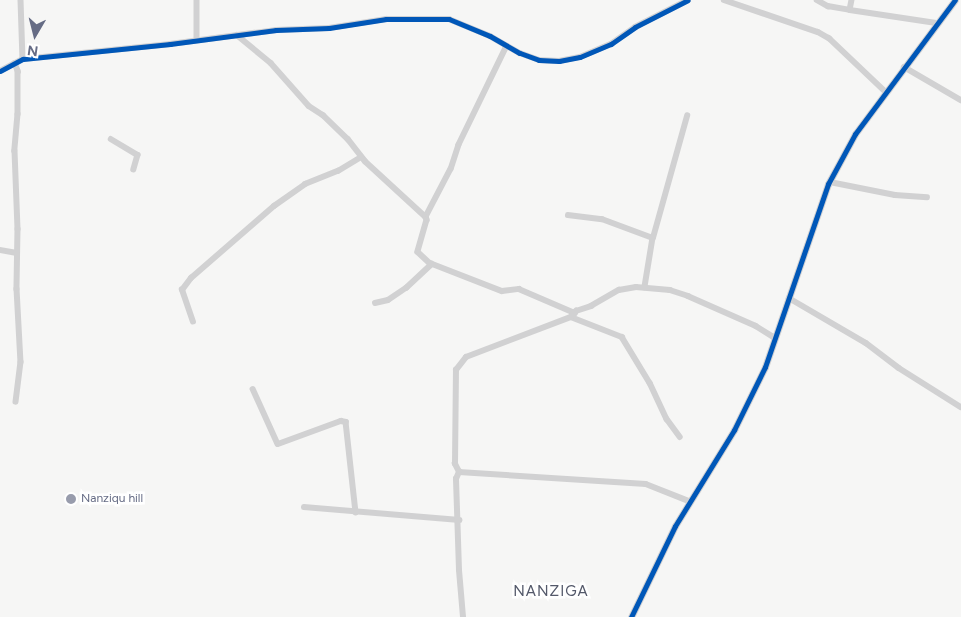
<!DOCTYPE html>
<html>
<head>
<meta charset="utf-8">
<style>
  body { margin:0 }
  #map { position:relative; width:961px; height:617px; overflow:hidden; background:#f6f6f5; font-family:Figtree,sans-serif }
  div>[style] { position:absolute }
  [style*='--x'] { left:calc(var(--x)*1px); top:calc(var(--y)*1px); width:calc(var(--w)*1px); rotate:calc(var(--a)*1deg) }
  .minor>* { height:5.5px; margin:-2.75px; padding:0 2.75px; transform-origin:2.75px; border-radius:2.75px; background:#d1d1d2 }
  .tertiary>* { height:7px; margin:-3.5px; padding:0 3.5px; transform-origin:3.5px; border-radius:3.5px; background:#d1d1d2 }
  .cycleway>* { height:5px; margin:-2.5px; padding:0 2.5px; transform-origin:2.5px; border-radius:2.5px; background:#0057b8 }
  .dots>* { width:14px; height:14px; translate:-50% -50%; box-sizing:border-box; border:2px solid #fff; border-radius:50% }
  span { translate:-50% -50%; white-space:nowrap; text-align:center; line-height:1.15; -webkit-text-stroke:5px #fff; paint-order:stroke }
  .poi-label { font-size:12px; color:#666c85 }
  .left { translate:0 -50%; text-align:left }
  .quarter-label { font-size:15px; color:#54596a; letter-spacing:1px }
  .north { position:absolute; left:10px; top:10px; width:50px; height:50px; -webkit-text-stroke:4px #fff; paint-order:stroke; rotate:188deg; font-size:14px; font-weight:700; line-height:20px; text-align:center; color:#666c85 }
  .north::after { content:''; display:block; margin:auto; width:18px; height:22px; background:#666c85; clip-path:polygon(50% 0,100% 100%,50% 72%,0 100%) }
</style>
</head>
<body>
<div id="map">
  <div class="minor">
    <div style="--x:21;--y:0;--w:59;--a:88.1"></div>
    <div style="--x:197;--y:0;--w:40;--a:90"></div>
    <div style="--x:724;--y:0;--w:99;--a:18.8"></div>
    <div style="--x:818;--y:32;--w:13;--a:29"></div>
    <div style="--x:829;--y:38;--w:79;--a:43.5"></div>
    <div style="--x:817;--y:0;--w:13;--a:29"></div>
    <div style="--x:828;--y:6;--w:22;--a:10"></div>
    <div style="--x:852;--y:0;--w:10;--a:101"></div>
    <div style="--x:850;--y:10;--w:87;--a:8.6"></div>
    <div style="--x:237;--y:35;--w:44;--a:39.5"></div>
    <div style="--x:271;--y:63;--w:57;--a:48.5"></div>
    <div style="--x:309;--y:106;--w:17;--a:33"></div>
    <div style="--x:323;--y:115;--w:35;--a:44"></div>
    <div style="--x:348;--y:139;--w:28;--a:52"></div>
    <div style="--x:365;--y:161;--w:83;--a:42.6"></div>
    <div style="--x:507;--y:46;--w:110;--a:115.9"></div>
    <div style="--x:459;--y:145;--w:25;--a:108"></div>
    <div style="--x:451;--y:169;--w:54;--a:117.5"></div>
    <div style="--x:426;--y:217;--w:3;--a:72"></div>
    <div style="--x:427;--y:220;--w:33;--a:106"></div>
    <div style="--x:418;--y:252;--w:16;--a:43"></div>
    <div style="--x:430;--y:263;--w:77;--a:21.3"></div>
    <div style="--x:502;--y:291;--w:17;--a:-7"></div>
    <div style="--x:519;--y:289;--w:61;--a:23.2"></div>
    <div style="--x:15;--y:63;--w:9;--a:69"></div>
    <div style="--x:18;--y:71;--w:43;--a:90"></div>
    <div style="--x:18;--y:114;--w:37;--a:95"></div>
    <div style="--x:15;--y:151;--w:78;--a:87.8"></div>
    <div style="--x:18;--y:229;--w:60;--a:91"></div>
    <div style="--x:17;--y:289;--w:73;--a:86.9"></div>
    <div style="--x:21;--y:362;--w:40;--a:97.1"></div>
    <div style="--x:904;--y:67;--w:66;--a:30.1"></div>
    <div style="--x:0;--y:71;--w:26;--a:-28"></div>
    <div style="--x:23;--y:59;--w:148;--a:-5.8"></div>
    <div style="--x:170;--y:44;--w:107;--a:-7.5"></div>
    <div style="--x:276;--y:30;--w:53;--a:-2.2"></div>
    <div style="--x:329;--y:28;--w:58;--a:-9"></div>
    <div style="--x:386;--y:19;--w:63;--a:0"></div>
    <div style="--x:449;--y:19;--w:44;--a:22.5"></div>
    <div style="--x:490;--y:36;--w:34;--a:30"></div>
    <div style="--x:520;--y:53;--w:20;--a:20"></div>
    <div style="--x:539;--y:60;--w:20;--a:3"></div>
    <div style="--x:559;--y:61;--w:21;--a:-11"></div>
    <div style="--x:580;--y:57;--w:34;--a:-23"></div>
    <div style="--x:611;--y:44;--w:29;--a:-35"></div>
    <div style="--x:635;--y:27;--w:59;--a:-27"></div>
    <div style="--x:111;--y:139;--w:31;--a:31"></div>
    <div style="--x:138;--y:155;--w:15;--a:106"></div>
    <div style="--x:830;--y:182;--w:66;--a:11.3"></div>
    <div style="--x:895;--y:195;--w:32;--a:4"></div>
    <div style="--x:568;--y:215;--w:34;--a:7"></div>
    <div style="--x:602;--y:219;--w:54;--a:20.4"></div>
    <div style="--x:653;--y:238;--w:50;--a:99.3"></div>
    <div style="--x:653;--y:238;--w:127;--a:-74.4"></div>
    <div style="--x:0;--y:250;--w:17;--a:10"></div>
    <div style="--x:789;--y:298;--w:89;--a:30.3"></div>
    <div style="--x:866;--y:343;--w:41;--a:37.1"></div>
    <div style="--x:899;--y:368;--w:73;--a:32.2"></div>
    <div style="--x:375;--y:303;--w:13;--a:-13"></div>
    <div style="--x:388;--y:300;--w:22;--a:-34"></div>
    <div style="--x:406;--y:288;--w:35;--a:-43"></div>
    <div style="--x:571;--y:317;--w:55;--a:21.4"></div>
    <div style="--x:622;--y:337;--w:54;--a:58.7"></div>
    <div style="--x:650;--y:383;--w:40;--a:65"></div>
    <div style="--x:667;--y:419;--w:22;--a:54"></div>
    <div style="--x:193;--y:322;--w:34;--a:-109"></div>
    <div style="--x:182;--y:290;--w:15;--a:-53"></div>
    <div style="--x:191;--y:278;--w:110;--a:-40.9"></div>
    <div style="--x:274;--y:206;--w:38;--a:-35"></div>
    <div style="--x:305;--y:184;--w:35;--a:-22"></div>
    <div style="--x:338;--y:171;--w:27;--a:-31"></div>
    <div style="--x:253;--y:389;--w:60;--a:65.6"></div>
    <div style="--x:278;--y:444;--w:67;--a:-20.1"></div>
    <div style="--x:341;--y:421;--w:5;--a:11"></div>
    <div style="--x:346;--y:422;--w:91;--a:83.7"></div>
    <div style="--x:459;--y:472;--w:187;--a:3.7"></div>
    <div style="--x:646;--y:484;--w:46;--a:21.6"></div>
    <div style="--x:304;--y:507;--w:156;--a:4.8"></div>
    <div style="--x:463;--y:617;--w:47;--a:-94.9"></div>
    <div style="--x:459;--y:570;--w:91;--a:-91.9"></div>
    <div style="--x:456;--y:479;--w:8;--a:-67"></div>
    <div style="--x:459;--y:472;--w:9;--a:-117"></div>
    <div style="--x:455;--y:464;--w:94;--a:-89.4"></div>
    <div style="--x:456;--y:370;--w:16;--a:-52"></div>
    <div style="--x:466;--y:357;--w:112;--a:-20.9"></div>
    <div style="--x:571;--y:317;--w:8;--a:-50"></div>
    <div style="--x:576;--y:311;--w:16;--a:-18"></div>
    <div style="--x:591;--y:306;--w:32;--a:-30"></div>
    <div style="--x:619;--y:290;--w:17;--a:-10"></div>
    <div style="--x:636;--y:287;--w:34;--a:5"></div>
    <div style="--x:670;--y:290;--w:19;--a:18"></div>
    <div style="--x:688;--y:296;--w:74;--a:23.8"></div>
    <div style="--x:756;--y:326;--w:22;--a:32"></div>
  </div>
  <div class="tertiary">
    <div style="--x:631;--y:617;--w:101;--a:-64.2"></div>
    <div style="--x:675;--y:526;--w:113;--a:-58.4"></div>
    <div style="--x:734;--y:430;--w:70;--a:-63.8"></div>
    <div style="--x:765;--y:367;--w:194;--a:-71"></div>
    <div style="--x:828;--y:184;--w:57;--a:-61.6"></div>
    <div style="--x:855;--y:134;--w:167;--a:-53.3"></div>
  </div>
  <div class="cycleway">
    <div style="--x:0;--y:71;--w:26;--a:-28"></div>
    <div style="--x:23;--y:59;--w:148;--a:-5.8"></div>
    <div style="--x:170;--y:44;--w:107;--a:-7.5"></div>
    <div style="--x:276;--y:30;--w:53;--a:-2.2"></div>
    <div style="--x:329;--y:28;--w:58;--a:-9"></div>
    <div style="--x:386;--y:19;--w:63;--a:0"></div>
    <div style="--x:449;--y:19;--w:44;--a:22.5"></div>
    <div style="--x:490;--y:36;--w:34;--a:30"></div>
    <div style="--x:520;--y:53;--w:20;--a:20"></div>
    <div style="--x:539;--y:60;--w:20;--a:3"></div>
    <div style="--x:559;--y:61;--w:21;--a:-11"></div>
    <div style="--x:580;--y:57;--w:34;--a:-23"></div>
    <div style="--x:611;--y:44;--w:29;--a:-35"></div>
    <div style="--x:635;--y:27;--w:59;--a:-27"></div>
    <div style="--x:631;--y:617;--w:101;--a:-64.2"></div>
    <div style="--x:675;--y:526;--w:113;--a:-58.4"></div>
    <div style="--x:734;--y:430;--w:70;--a:-63.8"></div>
    <div style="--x:765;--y:367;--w:194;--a:-71"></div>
    <div style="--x:828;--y:184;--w:57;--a:-61.6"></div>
    <div style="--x:855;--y:134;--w:167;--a:-53.3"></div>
  </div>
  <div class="dots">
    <div style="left:71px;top:499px;background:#989cac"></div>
  </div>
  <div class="poi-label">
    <span class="left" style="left:81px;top:499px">Nanziqu hill</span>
  </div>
  <div class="quarter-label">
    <span style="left:551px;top:592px">NANZIGA</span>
  </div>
  <div class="north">N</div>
</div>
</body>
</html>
